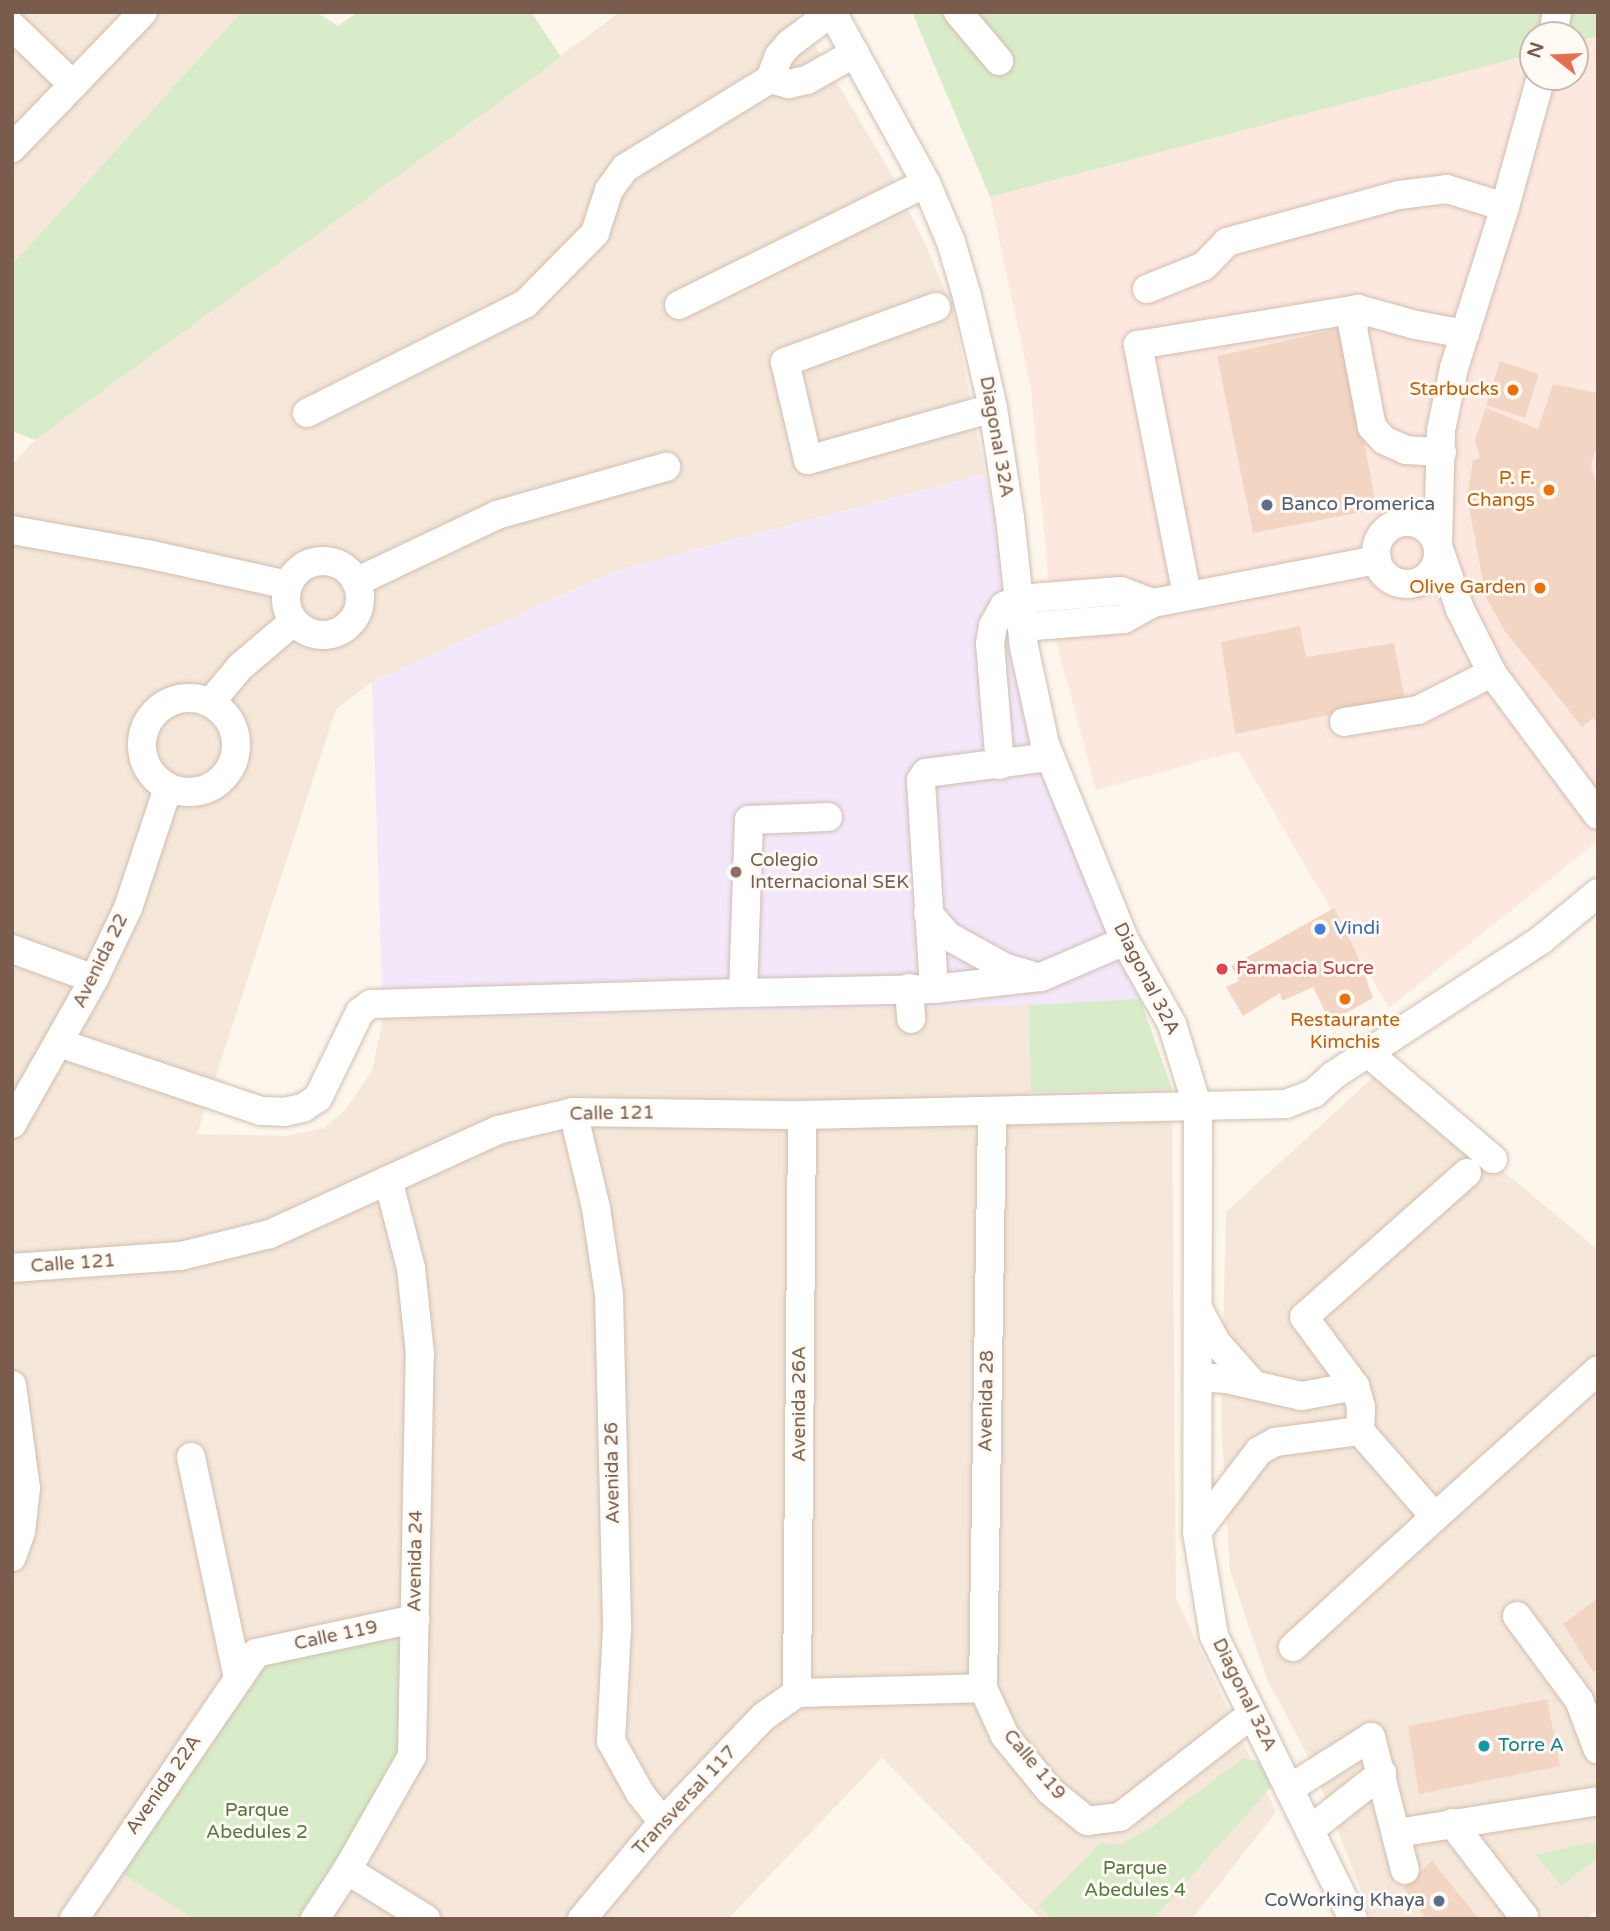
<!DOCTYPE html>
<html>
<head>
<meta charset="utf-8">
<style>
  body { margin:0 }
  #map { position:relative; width:1610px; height:1931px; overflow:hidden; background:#fdf6ec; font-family:"Varela Round",sans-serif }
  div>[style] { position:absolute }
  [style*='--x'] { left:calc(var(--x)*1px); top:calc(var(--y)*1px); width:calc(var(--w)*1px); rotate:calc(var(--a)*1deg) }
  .residential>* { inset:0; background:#f5e8da }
  .commercial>* { inset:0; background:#fde8e0 }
  .education>* { inset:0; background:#f3e8fa }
  .green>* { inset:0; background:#d8ecc9 }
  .building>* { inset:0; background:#f3d5c3 }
  .roads { filter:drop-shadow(0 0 2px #d1beb0) drop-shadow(0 0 2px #d1beb0) }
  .minor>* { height:28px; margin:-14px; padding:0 14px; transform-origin:14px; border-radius:14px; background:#fff }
  .minor>.ring { margin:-14px; padding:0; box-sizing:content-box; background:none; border:28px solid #fff; border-radius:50% }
  .dots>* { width:19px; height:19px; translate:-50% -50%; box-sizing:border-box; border:4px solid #fffaf3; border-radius:50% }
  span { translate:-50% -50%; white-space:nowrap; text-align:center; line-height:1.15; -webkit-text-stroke:6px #fffaf3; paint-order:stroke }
  .food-label { font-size:19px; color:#c56008 }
  .right { translate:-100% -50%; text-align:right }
  .street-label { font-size:19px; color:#7a5c4d }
  .service-label { font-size:19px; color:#4e5e75 }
  .left { translate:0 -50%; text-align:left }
  .education-label { font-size:19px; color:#785e54 }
  .shop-label { font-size:19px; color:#366cbe }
  .health-label { font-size:19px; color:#be3a42 }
  .culture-label { font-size:19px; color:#0d838f }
  .park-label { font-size:19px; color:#537a41 }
  .frame { position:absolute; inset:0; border:14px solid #7a5c4d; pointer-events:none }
  .north { position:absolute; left:1519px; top:21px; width:70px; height:70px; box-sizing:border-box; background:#fffaf3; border:2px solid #cabbb1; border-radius:50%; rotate:288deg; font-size:19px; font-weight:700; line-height:28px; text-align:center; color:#7a5c4d }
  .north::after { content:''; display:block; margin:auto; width:24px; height:32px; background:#e76f51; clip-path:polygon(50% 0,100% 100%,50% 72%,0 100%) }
</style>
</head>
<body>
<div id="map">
  <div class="residential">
    <div style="clip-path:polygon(12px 12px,241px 12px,12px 265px)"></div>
    <div style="clip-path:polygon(620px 12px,795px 12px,888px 168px,927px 248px,953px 310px,985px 474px,614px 571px,372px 682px,336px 709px,197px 1134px,286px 1136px,324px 1128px,345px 1110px,372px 1071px,383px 1019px,1029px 1005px,1032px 1092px,1172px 1089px,1176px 1598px,1276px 1812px,1192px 1919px,1041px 1919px,882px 1758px,728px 1919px,12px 1919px,12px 464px,35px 440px)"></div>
    <div style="clip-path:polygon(1381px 1070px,1598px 1250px,1598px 1909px,1586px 1919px,1372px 1919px,1312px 1764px,1267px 1679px,1230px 1571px,1221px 1421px,1226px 1212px)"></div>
  </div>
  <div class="commercial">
    <div style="clip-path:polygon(1598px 36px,1598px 841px,1389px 1008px,1238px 751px,1096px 790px,1053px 630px,1031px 389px,990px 197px,1533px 54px,1533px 77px,1575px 77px,1575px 42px)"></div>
  </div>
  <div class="education">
    <div style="clip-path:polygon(985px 474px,1048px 744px,1172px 1089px,1031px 1092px,1029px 1005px,383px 1019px,372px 682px,614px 571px)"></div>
  </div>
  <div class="green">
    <div style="clip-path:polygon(241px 12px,316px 12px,338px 26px,358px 12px,531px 12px,561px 57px,35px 440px,12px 431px,12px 265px)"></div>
    <div style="clip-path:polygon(912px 12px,1598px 12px,1598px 36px,1575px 42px,1575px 35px,1533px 35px,1533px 54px,990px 197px)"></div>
    <div style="clip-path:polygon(1140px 999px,1172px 1089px,1031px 1092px,1029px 1005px)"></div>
    <div style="clip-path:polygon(415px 1619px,412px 1756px,315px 1919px,195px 1919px,109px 1866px,256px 1653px)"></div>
    <div style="clip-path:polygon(1243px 1758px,1259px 1761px,1273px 1785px,1153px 1919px,1052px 1919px,1039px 1906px,1100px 1843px,1121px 1844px,1152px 1827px)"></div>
    <div style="clip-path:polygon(1598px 1841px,1598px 1857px,1562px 1886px,1535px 1855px)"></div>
  </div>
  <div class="building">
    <div style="clip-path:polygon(1342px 328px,1377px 509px,1253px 533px,1217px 356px)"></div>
    <div style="clip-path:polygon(1500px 361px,1539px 374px,1525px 418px,1486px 405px)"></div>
    <div style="clip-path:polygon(1553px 384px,1598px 393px,1598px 442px,1591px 464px,1598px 494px,1598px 724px,1593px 718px,1582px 727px,1504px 630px,1486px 597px,1467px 497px,1473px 460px,1480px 458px,1475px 440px,1486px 408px,1538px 429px)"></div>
    <div style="clip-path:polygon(1300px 626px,1306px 657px,1394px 643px,1405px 700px,1235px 734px,1221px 642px)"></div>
    <div style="clip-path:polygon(1334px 908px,1359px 958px,1373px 998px,1330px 1022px,1313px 987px,1282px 1001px,1280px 993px,1243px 1016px,1226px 987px,1239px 981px,1231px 966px)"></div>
    <div style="clip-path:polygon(1598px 1598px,1598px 1669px,1593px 1672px,1563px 1624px)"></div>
    <div style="clip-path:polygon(1547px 1699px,1560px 1766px,1419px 1794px,1408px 1726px)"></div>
    <div style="clip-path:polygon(1432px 1861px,1479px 1919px,1427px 1919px,1403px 1888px)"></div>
  </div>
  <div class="roads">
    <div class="minor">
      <div style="--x:832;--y:12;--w:195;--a:61.2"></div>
      <div style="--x:926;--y:183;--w:64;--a:67"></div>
      <div style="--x:951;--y:242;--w:56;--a:73.5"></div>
      <div style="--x:967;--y:296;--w:115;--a:76.9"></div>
      <div style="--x:993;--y:408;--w:111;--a:81.2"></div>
      <div style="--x:1010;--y:518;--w:130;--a:83.8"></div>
      <div style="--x:1024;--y:647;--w:99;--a:77.8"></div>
      <div style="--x:1045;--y:744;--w:213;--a:67.9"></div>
      <div style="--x:1125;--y:941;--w:95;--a:60.5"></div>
      <div style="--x:1172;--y:1024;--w:88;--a:72.8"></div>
      <div style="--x:1198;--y:1108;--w:424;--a:90.1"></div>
      <div style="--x:1197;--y:1532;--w:105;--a:80.7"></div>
      <div style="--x:1214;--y:1636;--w:315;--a:63.8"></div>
      <div style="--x:958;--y:12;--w:64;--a:50.1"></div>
      <div style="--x:12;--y:26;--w:85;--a:44"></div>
      <div style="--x:73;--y:85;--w:88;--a:134.1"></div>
      <div style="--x:1553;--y:35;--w:23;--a:-80"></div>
      <div style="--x:1541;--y:77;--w:135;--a:105.5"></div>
      <div style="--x:1505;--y:207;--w:169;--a:107.6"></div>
      <div style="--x:1454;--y:368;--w:63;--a:101.8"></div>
      <div style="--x:1441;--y:430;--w:116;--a:91.5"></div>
      <div style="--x:1438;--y:546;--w:67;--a:70.8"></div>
      <div style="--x:1460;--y:609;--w:72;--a:63.4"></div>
      <div style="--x:1492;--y:673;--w:177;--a:53.3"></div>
      <div style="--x:770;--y:79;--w:20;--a:15"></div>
      <div style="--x:789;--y:84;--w:18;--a:-13"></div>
      <div style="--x:807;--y:80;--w:55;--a:-29.4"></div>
      <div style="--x:73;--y:85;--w:101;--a:-46.2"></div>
      <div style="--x:1147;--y:289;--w:61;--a:-22"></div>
      <div style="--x:1204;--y:266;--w:33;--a:-46"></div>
      <div style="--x:1227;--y:242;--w:178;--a:-15.3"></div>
      <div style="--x:1399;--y:195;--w:48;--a:-7.1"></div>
      <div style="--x:1447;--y:189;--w:61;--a:17.2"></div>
      <div style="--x:679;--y:305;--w:275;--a:-26.3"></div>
      <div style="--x:936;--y:307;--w:161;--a:160"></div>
      <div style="--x:785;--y:362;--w:101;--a:76.8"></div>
      <div style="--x:808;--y:460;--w:192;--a:-15.7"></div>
      <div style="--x:307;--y:413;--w:244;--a:-26.6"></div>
      <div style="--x:525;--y:304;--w:100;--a:-45.4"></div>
      <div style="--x:595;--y:233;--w:45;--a:-72"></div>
      <div style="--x:609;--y:190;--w:27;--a:-54"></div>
      <div style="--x:625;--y:168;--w:170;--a:-31.5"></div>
      <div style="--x:770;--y:79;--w:25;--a:-69"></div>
      <div style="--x:779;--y:56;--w:16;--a:-50"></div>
      <div style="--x:789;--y:44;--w:54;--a:-36.7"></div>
      <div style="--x:1442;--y:452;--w:36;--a:-177"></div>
      <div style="--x:1406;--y:450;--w:24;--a:-156"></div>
      <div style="--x:1384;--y:440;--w:18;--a:-133"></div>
      <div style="--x:1372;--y:427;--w:101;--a:-100.9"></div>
      <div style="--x:1353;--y:328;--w:20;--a:-75"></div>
      <div style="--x:1358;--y:309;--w:60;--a:15.4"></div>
      <div style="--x:1416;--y:325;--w:50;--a:10.4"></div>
      <div class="ring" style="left:1376px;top:522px;width:34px;height:34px"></div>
      <div style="--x:12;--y:530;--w:137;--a:10.1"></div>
      <div style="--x:147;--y:554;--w:144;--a:12.4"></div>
      <div class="ring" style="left:286px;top:561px;width:46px;height:46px"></div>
      <div style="--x:356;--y:582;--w:156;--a:-25.4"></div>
      <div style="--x:497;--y:515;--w:176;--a:-15.9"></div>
      <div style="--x:1187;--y:595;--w:255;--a:-101.1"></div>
      <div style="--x:1138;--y:345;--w:223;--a:-9.3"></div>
      <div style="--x:1022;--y:627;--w:102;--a:-4.5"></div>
      <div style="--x:1124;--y:619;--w:33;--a:-29"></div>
      <div style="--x:1153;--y:603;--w:228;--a:-10.9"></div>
      <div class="ring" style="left:142px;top:698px;width:66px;height:66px"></div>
      <div style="--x:210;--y:703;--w:47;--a:-50.2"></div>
      <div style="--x:240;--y:667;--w:71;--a:-40.4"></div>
      <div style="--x:1344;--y:722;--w:75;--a:-9.2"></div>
      <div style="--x:1418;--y:710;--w:83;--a:-26.6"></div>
      <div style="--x:1000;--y:765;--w:121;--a:-94.7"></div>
      <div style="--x:990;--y:644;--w:18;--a:-81"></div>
      <div style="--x:993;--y:626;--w:23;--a:-61"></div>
      <div style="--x:1004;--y:606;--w:17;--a:-25"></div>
      <div style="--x:1019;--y:599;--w:102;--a:-4.5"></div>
      <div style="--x:1121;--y:591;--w:34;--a:21"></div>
      <div style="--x:828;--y:817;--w:79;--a:177.8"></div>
      <div style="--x:749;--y:820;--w:173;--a:92"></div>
      <div style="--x:743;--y:993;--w:191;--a:-1.2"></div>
      <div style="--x:934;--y:989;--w:108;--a:-6.4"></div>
      <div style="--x:1041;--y:977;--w:91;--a:-23.2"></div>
      <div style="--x:928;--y:913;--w:30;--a:49"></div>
      <div style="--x:948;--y:936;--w:66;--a:28.9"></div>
      <div style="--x:1006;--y:968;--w:26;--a:16"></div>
      <div style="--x:12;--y:949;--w:87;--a:20.1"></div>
      <div style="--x:909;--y:988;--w:31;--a:86"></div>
      <div style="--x:934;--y:989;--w:209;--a:-93.6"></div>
      <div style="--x:921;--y:780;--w:9;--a:-54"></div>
      <div style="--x:926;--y:773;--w:125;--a:-7.4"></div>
      <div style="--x:59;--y:1043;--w:213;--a:18.6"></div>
      <div style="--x:261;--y:1111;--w:23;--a:2"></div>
      <div style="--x:284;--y:1112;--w:19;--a:-12"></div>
      <div style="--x:303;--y:1108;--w:18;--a:-34"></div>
      <div style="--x:318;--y:1098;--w:96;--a:-64"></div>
      <div style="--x:360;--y:1012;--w:14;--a:-36"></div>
      <div style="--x:371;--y:1004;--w:372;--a:-1.7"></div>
      <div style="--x:1368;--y:1053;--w:164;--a:40.3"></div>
      <div style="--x:573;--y:1112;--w:99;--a:76.5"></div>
      <div style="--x:596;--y:1208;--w:88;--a:81.5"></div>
      <div style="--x:609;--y:1295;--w:334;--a:88.6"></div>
      <div style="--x:617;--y:1629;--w:112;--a:93.1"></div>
      <div style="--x:611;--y:1741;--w:60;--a:60.9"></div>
      <div style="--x:640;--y:1793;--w:37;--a:52"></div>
      <div style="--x:12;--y:1124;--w:167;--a:-60.5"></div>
      <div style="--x:94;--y:979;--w:79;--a:-64.4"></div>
      <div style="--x:128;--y:908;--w:126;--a:-71.6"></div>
      <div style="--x:1467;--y:1173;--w:217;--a:138.5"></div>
      <div style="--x:1304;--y:1317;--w:86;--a:53.5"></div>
      <div style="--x:1355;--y:1386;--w:22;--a:74"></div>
      <div style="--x:1361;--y:1407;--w:24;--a:92"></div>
      <div style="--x:1360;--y:1431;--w:114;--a:48.9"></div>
      <div style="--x:1435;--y:1517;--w:219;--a:-42"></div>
      <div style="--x:12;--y:1268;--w:169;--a:-4.1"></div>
      <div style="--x:181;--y:1256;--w:92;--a:-13.9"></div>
      <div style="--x:270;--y:1234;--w:251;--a:-24.5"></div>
      <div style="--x:498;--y:1130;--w:77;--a:-13.5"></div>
      <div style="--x:573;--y:1112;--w:229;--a:0.8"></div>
      <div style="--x:802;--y:1115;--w:484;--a:-1.3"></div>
      <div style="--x:1286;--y:1104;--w:30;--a:-21"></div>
      <div style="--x:1314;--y:1093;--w:27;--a:-42"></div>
      <div style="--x:1334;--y:1075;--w:247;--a:-33.1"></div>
      <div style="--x:1541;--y:940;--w:74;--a:-39.5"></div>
      <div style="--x:1200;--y:1312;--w:34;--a:62"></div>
      <div style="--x:1216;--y:1342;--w:57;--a:48.5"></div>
      <div style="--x:1199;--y:1377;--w:28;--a:4"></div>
      <div style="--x:1227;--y:1379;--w:77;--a:12.8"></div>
      <div style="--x:1302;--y:1396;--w:54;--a:-10.7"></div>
      <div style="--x:12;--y:1385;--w:104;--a:82.3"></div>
      <div style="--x:26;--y:1488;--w:44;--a:96.5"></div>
      <div style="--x:21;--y:1532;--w:27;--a:110"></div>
      <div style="--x:191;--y:1457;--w:226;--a:78"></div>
      <div style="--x:1197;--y:1532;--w:102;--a:-52.6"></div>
      <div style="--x:1259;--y:1451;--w:18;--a:-29"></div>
      <div style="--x:1275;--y:1442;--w:86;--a:-7.4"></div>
      <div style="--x:1517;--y:1616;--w:104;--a:53.6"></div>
      <div style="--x:1579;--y:1700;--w:53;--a:69.2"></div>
      <div style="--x:1293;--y:1647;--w:193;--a:-42.5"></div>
      <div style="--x:983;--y:1688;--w:575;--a:-89.1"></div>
      <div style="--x:797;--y:1693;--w:578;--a:-89.5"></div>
      <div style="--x:797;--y:1693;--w:186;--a:-1.5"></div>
      <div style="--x:983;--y:1688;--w:53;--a:65.4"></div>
      <div style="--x:1005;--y:1736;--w:71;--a:50.7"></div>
      <div style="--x:1050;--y:1791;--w:48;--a:39"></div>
      <div style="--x:1087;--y:1821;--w:33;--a:-7"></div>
      <div style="--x:1120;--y:1817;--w:167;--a:-38"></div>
      <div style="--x:1289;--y:1789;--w:97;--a:-32.4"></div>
      <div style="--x:1371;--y:1737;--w:137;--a:75.7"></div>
      <div style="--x:1452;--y:1823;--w:118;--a:52.5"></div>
      <div style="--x:1310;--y:1830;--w:92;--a:-38.4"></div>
      <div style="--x:1397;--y:1833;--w:204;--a:-9"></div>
      <div style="--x:347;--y:1870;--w:93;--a:31.8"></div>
      <div style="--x:74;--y:1919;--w:322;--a:-55.6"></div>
      <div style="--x:256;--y:1653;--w:163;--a:-12.1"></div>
      <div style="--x:315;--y:1919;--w:59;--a:-56.9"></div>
      <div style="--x:347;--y:1870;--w:131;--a:-60.3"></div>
      <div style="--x:412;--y:1756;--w:402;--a:-88.9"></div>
      <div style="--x:420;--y:1354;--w:86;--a:-96"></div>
      <div style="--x:411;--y:1268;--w:91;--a:-104.6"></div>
      <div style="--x:582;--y:1919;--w:126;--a:-50.1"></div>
      <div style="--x:663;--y:1822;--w:145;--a:-46.4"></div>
      <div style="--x:763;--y:1717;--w:42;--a:-35.2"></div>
    </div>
  </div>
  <div class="dots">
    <div style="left:1513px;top:390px;background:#e8710a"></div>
    <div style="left:1549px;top:490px;background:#e8710a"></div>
    <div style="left:1267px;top:505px;background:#5c6f8a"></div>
    <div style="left:1540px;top:588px;background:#e8710a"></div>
    <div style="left:736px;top:872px;background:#8d6e63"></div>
    <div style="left:1320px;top:929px;background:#3f7fe0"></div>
    <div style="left:1222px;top:969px;background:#e0444e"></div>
    <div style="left:1345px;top:999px;background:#e8710a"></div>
    <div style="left:1484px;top:1746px;background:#0f9aa8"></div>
    <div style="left:1439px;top:1901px;background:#5c6f8a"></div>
  </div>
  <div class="food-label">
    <span class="right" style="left:1499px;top:390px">Starbucks</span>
    <span class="right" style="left:1535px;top:490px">P. F.<br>Changs</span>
    <span class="right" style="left:1526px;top:588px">Olive Garden</span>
    <span style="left:1345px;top:1032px">Restaurante<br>Kimchis</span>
  </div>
  <div class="street-label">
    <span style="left:996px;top:437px;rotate:80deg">Diagonal 32A</span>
    <span style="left:101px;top:961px;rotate:-64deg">Avenida 22</span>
    <span style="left:1146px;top:979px;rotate:63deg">Diagonal 32A</span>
    <span style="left:612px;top:1114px;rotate:-1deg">Calle 121</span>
    <span style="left:73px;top:1264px;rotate:-4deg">Calle 121</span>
    <span style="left:987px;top:1401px;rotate:-89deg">Avenida 28</span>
    <span style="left:800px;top:1404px;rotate:-90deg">Avenida 26A</span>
    <span style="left:613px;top:1473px;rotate:-91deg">Avenida 26</span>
    <span style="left:416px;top:1561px;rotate:-89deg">Avenida 24</span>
    <span style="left:336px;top:1636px;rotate:-12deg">Calle 119</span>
    <span style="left:1244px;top:1695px;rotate:64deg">Diagonal 32A</span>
    <span style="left:1034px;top:1765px;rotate:50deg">Calle 119</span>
    <span style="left:164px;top:1785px;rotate:-55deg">Avenida 22A</span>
    <span style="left:685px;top:1801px;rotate:-47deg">Transversal 117</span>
  </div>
  <div class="service-label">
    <span class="left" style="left:1281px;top:505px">Banco Promerica</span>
    <span class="right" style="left:1425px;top:1901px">CoWorking Khaya</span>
  </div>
  <div class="education-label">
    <span class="left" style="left:750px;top:872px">Colegio<br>Internacional SEK</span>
  </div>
  <div class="shop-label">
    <span class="left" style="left:1334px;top:929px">Vindi</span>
  </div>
  <div class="health-label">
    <span class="left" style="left:1236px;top:969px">Farmacia Sucre</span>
  </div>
  <div class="culture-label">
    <span class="left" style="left:1498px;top:1746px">Torre A</span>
  </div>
  <div class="park-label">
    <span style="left:257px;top:1822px">Parque<br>Abedules 2</span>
    <span style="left:1135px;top:1880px">Parque<br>Abedules 4</span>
  </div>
  <div class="frame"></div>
  <div class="north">N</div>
</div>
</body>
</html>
